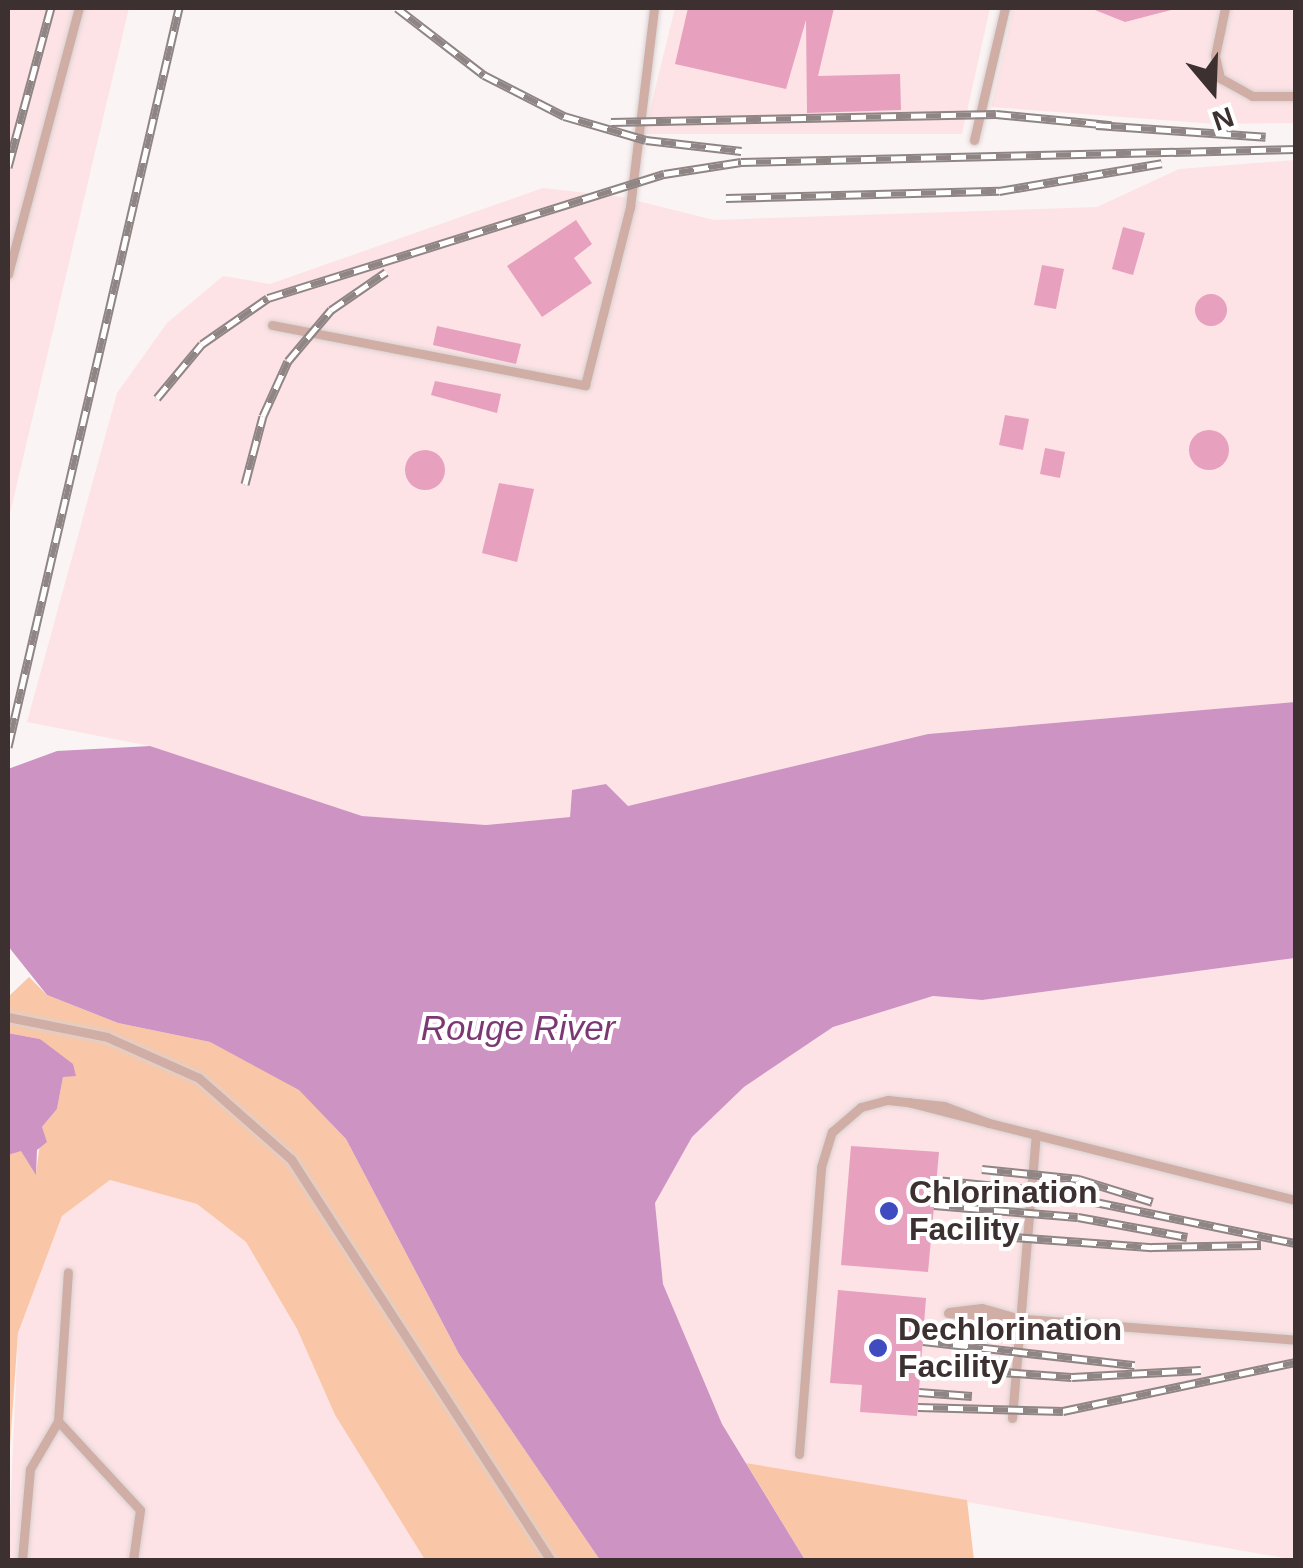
<!DOCTYPE html>
<html>
<head>
<meta charset="utf-8">
<style>
  body { margin:0 }
  #map { position:relative; width:1303px; height:1568px; overflow:hidden; background:#fbf4f4; font-family:Arial,sans-serif }
  div>[style] { position:absolute }
  [style*='--x'] { left:calc(var(--x)*1px); top:calc(var(--y)*1px); width:calc(var(--w)*1px); rotate:calc(var(--a)*1deg) }
  .built>* { inset:0; background:#fde3e5 }
  .green>* { inset:0; background:#f9c7a8 }
  .water>* { inset:0; background:#cd94c3 }
  .building>* { inset:0; background:#e7a0be }
  .round { border-radius:50% }
  .roads { filter:drop-shadow(0 0 2px #d9d1d1) drop-shadow(0 0 2px #d9d1d1) }
  .lane>* { height:9px; margin:-4.5px; padding:0 4.5px; transform-origin:4.5px; border-radius:4.5px; background:#d0aea6 }
  .rail>* { height:9px; margin-top:-4.5px; transform-origin:0; background:repeating-linear-gradient(90deg,#fff 0 15px,#8f8585 0 30px); box-sizing:border-box; border-block:2px solid #8f8585 }
  .dots>* { width:28px; height:28px; translate:-50% -50%; box-sizing:border-box; border:5px solid #fff; border-radius:50% }
  span { translate:-50% -50%; white-space:nowrap; text-align:center; line-height:1.15; -webkit-text-stroke:8px #fff; paint-order:stroke }
  .poi-label { font-size:32px; color:#3d3031; font-weight:700 }
  .left { translate:0 -50%; text-align:left }
  .water-label { font-size:35px; color:#7c3873; font-style:italic }
  .frame { position:absolute; inset:0; border:10px solid #3d3031; pointer-events:none }
  .north { position:absolute; left:1163px; top:40px; width:100px; height:100px; -webkit-text-stroke:8px #fff; paint-order:stroke; rotate:161deg; font-size:28px; font-weight:700; line-height:40px; text-align:center; color:#3d3031 }
  .north::after { content:''; display:block; margin:auto; width:35px; height:45px; background:#3d3031; clip-path:polygon(50% 0,100% 100%,50% 72%,0 100%) }
</style>
</head>
<body>
<div id="map">
  <div class="built">
    <div style="clip-path:polygon(8px 8px,129px 8px,8px 522px)"></div>
    <div style="clip-path:polygon(675px 8px,990px 8px,962px 134px,644px 134px)"></div>
    <div style="clip-path:polygon(1013px 8px,1295px 8px,1295px 123px,1215px 124px,991px 107px)"></div>
    <div style="clip-path:polygon(1295px 160px,1295px 702px,928px 734px,628px 806px,606px 784px,572px 790px,570px 817px,486px 825px,362px 816px,150px 746px,27px 722px,117px 393px,167px 323px,223px 276px,270px 284px,543px 188px,622px 197px,714px 220px,1097px 207px,1179px 169px)"></div>
    <div style="clip-path:polygon(1295px 958px,1295px 1560px,746px 1463px,722px 1424px,663px 1284px,655px 1203px,692px 1137px,744px 1087px,833px 1027px,933px 996px,982px 1000px)"></div>
    <div style="clip-path:polygon(110px 1180px,197px 1204px,246px 1242px,297px 1329px,335px 1415px,425px 1560px,8px 1560px,18px 1333px,62px 1216px)"></div>
  </div>
  <div class="green">
    <div style="clip-path:polygon(29px 977px,47px 995px,118px 1023px,210px 1042px,299px 1089px,346px 1139px,459px 1354px,600px 1560px,425px 1560px,335px 1415px,297px 1329px,246px 1242px,197px 1204px,110px 1180px,62px 1216px,18px 1333px,8px 1475px,8px 1155px,21px 1150px,36px 1173px,42px 1127px,57px 1109px,63px 1076px,75px 1076px,40px 1039px,8px 1033px,8px 997px)"></div>
    <div style="clip-path:polygon(746px 1463px,967px 1500px,974px 1560px,805px 1560px)"></div>
  </div>
  <div class="water">
    <div style="clip-path:polygon(1295px 702px,1295px 958px,982px 1000px,933px 996px,833px 1027px,744px 1087px,692px 1137px,655px 1203px,663px 1284px,722px 1424px,805px 1560px,600px 1560px,459px 1354px,346px 1139px,299px 1090px,210px 1042px,118px 1023px,47px 995px,8px 946px,8px 769px,57px 751px,150px 746px,362px 816px,486px 825px,570px 817px,572px 790px,606px 784px,628px 806px,928px 734px)"></div>
    <div style="clip-path:polygon(8px 1033px,40px 1039px,73px 1064px,76px 1076px,63px 1077px,57px 1109px,42px 1127px,47px 1142px,37px 1150px,36px 1175px,21px 1151px,8px 1155px)"></div>
  </div>
  <div class="building">
    <div style="clip-path:polygon(688px 8px,834px 8px,818px 76px,900px 74px,901px 110px,807px 113px,806px 20px,786px 89px,675px 64px)"></div>
    <div style="clip-path:polygon(1090px 8px,1171px 8px,1171px 10px,1125px 22px)"></div>
    <div style="clip-path:polygon(576px 220px,592px 244px,574px 258px,592px 283px,542px 317px,507px 266px)"></div>
    <div style="clip-path:polygon(1123px 227px,1145px 233px,1133px 275px,1112px 269px)"></div>
    <div style="clip-path:polygon(1042px 265px,1064px 269px,1056px 309px,1034px 305px)"></div>
    <div class="round" style="left:1195px;top:294px;width:32px;height:32px"></div>
    <div style="clip-path:polygon(437px 326px,521px 344px,516px 364px,433px 345px)"></div>
    <div style="clip-path:polygon(435px 381px,501px 394px,497px 413px,431px 395px)"></div>
    <div style="clip-path:polygon(1005px 415px,1029px 419px,1023px 450px,999px 445px)"></div>
    <div class="round" style="left:1189px;top:430px;width:40px;height:40px"></div>
    <div style="clip-path:polygon(1045px 448px,1065px 452px,1060px 478px,1040px 474px)"></div>
    <div class="round" style="left:405px;top:450px;width:40px;height:40px"></div>
    <div style="clip-path:polygon(499px 483px,534px 489px,517px 562px,482px 553px)"></div>
    <div style="clip-path:polygon(851px 1146px,939px 1152px,928px 1272px,841px 1265px)"></div>
    <div style="clip-path:polygon(838px 1290px,926px 1298px,917px 1416px,860px 1412px,862px 1385px,830px 1383px)"></div>
  </div>
  <div class="roads">
    <div class="lane">
      <div style="--x:1225;--y:8;--w:49;--a:101.8"></div>
      <div style="--x:1215;--y:56;--w:23;--a:77"></div>
      <div style="--x:1220;--y:78;--w:37;--a:29"></div>
      <div style="--x:1252;--y:96;--w:44;--a:0"></div>
      <div style="--x:974;--y:140;--w:136;--a:-76.8"></div>
      <div style="--x:8;--y:274;--w:275;--a:-75.1"></div>
      <div style="--x:272;--y:325;--w:319;--a:10.9"></div>
      <div style="--x:585;--y:385;--w:184;--a:-75.8"></div>
      <div style="--x:630;--y:207;--w:200;--a:-83.1"></div>
      <div style="--x:8;--y:1017;--w:101;--a:11.4"></div>
      <div style="--x:107;--y:1037;--w:101;--a:24"></div>
      <div style="--x:199;--y:1078;--w:123;--a:41.4"></div>
      <div style="--x:291;--y:1159;--w:477;--a:57.1"></div>
      <div style="--x:989;--y:1123;--w:317;--a:14.1"></div>
      <div style="--x:949;--y:1312;--w:33;--a:-7"></div>
      <div style="--x:982;--y:1308;--w:32;--a:16"></div>
      <div style="--x:948;--y:1313;--w:349;--a:4.4"></div>
      <div style="--x:1012;--y:1418;--w:285;--a:-85.2"></div>
      <div style="--x:58;--y:1421;--w:121;--a:47.3"></div>
      <div style="--x:140;--y:1510;--w:50;--a:98"></div>
      <div style="--x:799;--y:1454;--w:288;--a:-85.6"></div>
      <div style="--x:821;--y:1167;--w:37;--a:-73"></div>
      <div style="--x:832;--y:1132;--w:38;--a:-41"></div>
      <div style="--x:861;--y:1107;--w:28;--a:-15"></div>
      <div style="--x:888;--y:1100;--w:56;--a:6.1"></div>
      <div style="--x:944;--y:1106;--w:48;--a:20.7"></div>
      <div style="--x:989;--y:1123;--w:84;--a:-165.5"></div>
      <div style="--x:22;--y:1560;--w:91;--a:-85"></div>
      <div style="--x:30;--y:1469;--w:56;--a:-59.7"></div>
      <div style="--x:58;--y:1421;--w:149;--a:-86.2"></div>
    </div>
  </div>
  <div class="rail">
    <div style="--x:397;--y:8;--w:110;--a:37.6"></div>
    <div style="--x:484;--y:75;--w:90;--a:27.1"></div>
    <div style="--x:564;--y:116;--w:85;--a:16.3"></div>
    <div style="--x:646;--y:140;--w:96;--a:6.6"></div>
    <div style="--x:611;--y:122;--w:385;--a:-1.2"></div>
    <div style="--x:996;--y:114;--w:116;--a:5.5"></div>
    <div style="--x:1096;--y:125;--w:170;--a:4"></div>
    <div style="--x:8;--y:167;--w:165;--a:-74.9"></div>
    <div style="--x:726;--y:198;--w:273;--a:-1.5"></div>
    <div style="--x:999;--y:191;--w:165;--a:-9.7"></div>
    <div style="--x:157;--y:398;--w:70;--a:-50.2"></div>
    <div style="--x:202;--y:344;--w:80;--a:-34.9"></div>
    <div style="--x:268;--y:298;--w:415;--a:-17.4"></div>
    <div style="--x:664;--y:174;--w:78;--a:-8.9"></div>
    <div style="--x:741;--y:162;--w:555;--a:-1.34"></div>
    <div style="--x:245;--y:484;--w:70;--a:-75.2"></div>
    <div style="--x:263;--y:416;--w:60;--a:-65.6"></div>
    <div style="--x:288;--y:361;--w:67;--a:-49.9"></div>
    <div style="--x:331;--y:310;--w:67;--a:-34.6"></div>
    <div style="--x:8;--y:747;--w:759;--a:-76.97"></div>
    <div style="--x:982;--y:1169;--w:98;--a:5.9"></div>
    <div style="--x:1079;--y:1179;--w:77;--a:17.3"></div>
    <div style="--x:936;--y:1180;--w:101;--a:5.7"></div>
    <div style="--x:1037;--y:1190;--w:264;--a:11.6"></div>
    <div style="--x:934;--y:1205;--w:144;--a:4.8"></div>
    <div style="--x:1078;--y:1217;--w:111;--a:10.4"></div>
    <div style="--x:932;--y:1231;--w:221;--a:4.2"></div>
    <div style="--x:1152;--y:1247;--w:109;--a:-1.1"></div>
    <div style="--x:923;--y:1341;--w:213;--a:6.5"></div>
    <div style="--x:921;--y:1366;--w:151;--a:4.2"></div>
    <div style="--x:1072;--y:1377;--w:129;--a:-3.1"></div>
    <div style="--x:919;--y:1392;--w:53;--a:4.3"></div>
    <div style="--x:918;--y:1407;--w:145;--a:1.6"></div>
    <div style="--x:1063;--y:1411;--w:238;--a:-11.9"></div>
  </div>
  <div class="dots">
    <div style="left:889px;top:1211px;background:#3f4cbf"></div>
    <div style="left:878px;top:1348px;background:#3f4cbf"></div>
  </div>
  <div class="poi-label">
    <span class="left" style="left:909px;top:1211px">Chlorination<br>Facility</span>
    <span class="left" style="left:898px;top:1348px">Dechlorination<br>Facility</span>
  </div>
  <div class="water-label">
    <span style="left:518px;top:1028px">Rouge River</span>
  </div>
  <div class="frame"></div>
  <div class="north">N</div>
</div>
</body>
</html>
